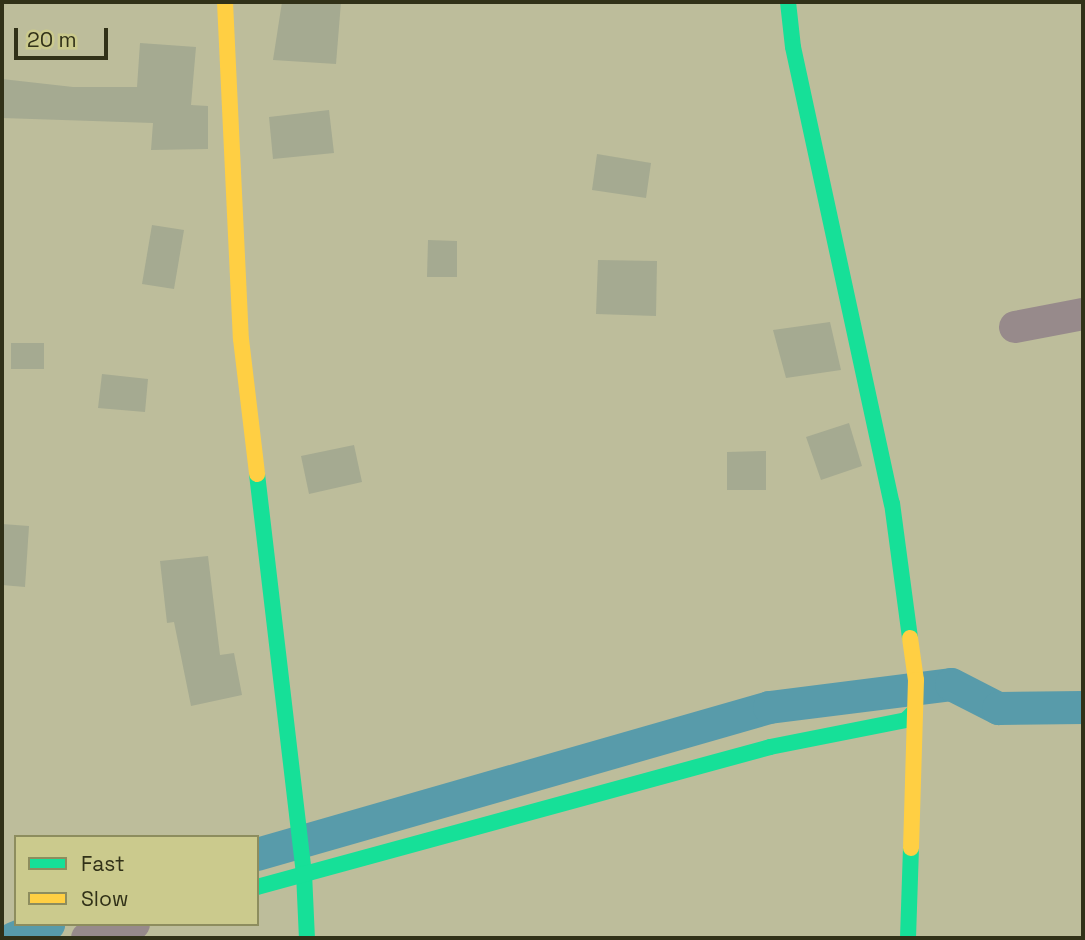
<!DOCTYPE html>
<html>
<head>
<meta charset="utf-8">
<style>
  body { margin:0 }
  #map { position:relative; width:1085px; height:940px; overflow:hidden; background:#bdbd9b; font-family:"Space Grotesk",sans-serif }
  div>[style] { position:absolute }
  [style*='--x'] { left:calc(var(--x)*1px); top:calc(var(--y)*1px); width:calc(var(--w)*1px); rotate:calc(var(--a)*1deg) }
  .canal>* { height:33px; margin:-16.5px; padding:0 16.5px; transform-origin:16.5px; border-radius:16.5px; background:#589baa }
  .building>* { inset:0; background:#a5aa91 }
  .street>* { height:32px; margin:-16px; padding:0 16px; transform-origin:16px; border-radius:16px; background:#978a8b }
  .fast>* { height:16px; margin:-8px; padding:0 8px; transform-origin:8px; border-radius:8px; background:#16e098 }
  .slow>* { height:16px; margin:-8px; padding:0 8px; transform-origin:8px; border-radius:8px; background:#ffcf43 }
  span { translate:-50% -50%; white-space:nowrap; text-align:center; line-height:1.15; -webkit-text-stroke:7px #cbca8d; paint-order:stroke }
  .frame { position:absolute; inset:0; border:4px solid #313118; pointer-events:none }
  .legend { position:absolute; left:14px; top:835px; width:245px; height:91px; box-sizing:border-box; background:#cbca8d; border:2px solid #8d8d5e; margin:0; padding:9px 12px; list-style:none; font-size:21px; color:#313118 }
  .legend li { display:flex; align-items:center; gap:14px; height:35px }
  .legend b { width:35px; border:2px solid #8d8d5e }
  .scale { position:absolute; left:14px; top:28px; width:94px; height:32px; box-sizing:border-box; border:4px solid #313118; border-top:0; padding-left:9px; font-size:21px; line-height:24px; white-space:nowrap; color:#313118; -webkit-text-stroke:5px #cbca8d; paint-order:stroke }
</style>
</head>
<body>
<div id="map">
  <div class="canal">
    <div style="--x:257;--y:854;--w:533;--a:-16.02"></div>
    <div style="--x:769;--y:707;--w:183;--a:-7.2"></div>
    <div style="--x:951;--y:684;--w:53;--a:27.1"></div>
    <div style="--x:998;--y:708;--w:85;--a:-0.7"></div>
    <div style="--x:13;--y:938;--w:38;--a:-22"></div>
  </div>
  <div class="building">
    <div style="clip-path:polygon(282px 2px,341px 2px,336px 64px,273px 60px)"></div>
    <div style="clip-path:polygon(140px 43px,196px 47px,191px 105px,208px 106px,208px 149px,151px 150px,153px 123px,2px 118px,2px 79px,73px 87px,137px 87px)"></div>
    <div style="clip-path:polygon(329px 110px,334px 153px,273px 159px,269px 117px)"></div>
    <div style="clip-path:polygon(597px 154px,651px 163px,646px 198px,592px 190px)"></div>
    <div style="clip-path:polygon(152px 225px,184px 230px,174px 289px,142px 284px)"></div>
    <div style="clip-path:polygon(428px 240px,457px 241px,457px 277px,427px 277px)"></div>
    <div style="clip-path:polygon(598px 260px,657px 261px,656px 316px,596px 314px)"></div>
    <div style="clip-path:polygon(830px 322px,841px 370px,786px 378px,773px 330px)"></div>
    <div style="clip-path:polygon(11px 343px,44px 343px,44px 369px,11px 369px)"></div>
    <div style="clip-path:polygon(102px 374px,148px 379px,145px 412px,98px 408px)"></div>
    <div style="clip-path:polygon(849px 423px,862px 466px,821px 480px,806px 437px)"></div>
    <div style="clip-path:polygon(354px 445px,362px 482px,309px 494px,301px 456px)"></div>
    <div style="clip-path:polygon(766px 451px,766px 490px,727px 490px,727px 452px)"></div>
    <div style="clip-path:polygon(2px 524px,29px 526px,25px 587px,2px 585px)"></div>
    <div style="clip-path:polygon(208px 556px,220px 655px,234px 653px,242px 695px,191px 706px,174px 622px,167px 623px,160px 561px)"></div>
  </div>
  <div class="street">
    <div style="--x:1015;--y:327;--w:69;--a:-10.8"></div>
    <div style="--x:87;--y:938;--w:49;--a:-16.6"></div>
  </div>
  <div class="fast">
    <div style="--x:788;--y:2;--w:45;--a:83.7"></div>
    <div style="--x:793;--y:47;--w:467;--a:77.8"></div>
    <div style="--x:892;--y:503;--w:136;--a:82.4"></div>
    <div style="--x:257;--y:474;--w:402;--a:83.3"></div>
    <div style="--x:304;--y:873;--w:65;--a:87.4"></div>
    <div style="--x:257;--y:887;--w:532;--a:-15.26"></div>
    <div style="--x:770;--y:747;--w:139;--a:-11.2"></div>
    <div style="--x:906;--y:720;--w:10;--a:-45"></div>
    <div style="--x:908;--y:938;--w:90;--a:-88.1"></div>
  </div>
  <div class="slow">
    <div style="--x:225;--y:2;--w:337;--a:87.3"></div>
    <div style="--x:241;--y:339;--w:136;--a:83.2"></div>
    <div style="--x:910;--y:638;--w:42;--a:81.9"></div>
    <div style="--x:916;--y:680;--w:168;--a:91.7"></div>
  </div>
  <div class="frame"></div>
  <ul class="legend">
  <li><b style="height:9px;background:#16e098"></b>Fast</li>
  <li><b style="height:9px;background:#ffcf43"></b>Slow</li>
  </ul>
  <div class="scale">20 m</div>
</div>
</body>
</html>
